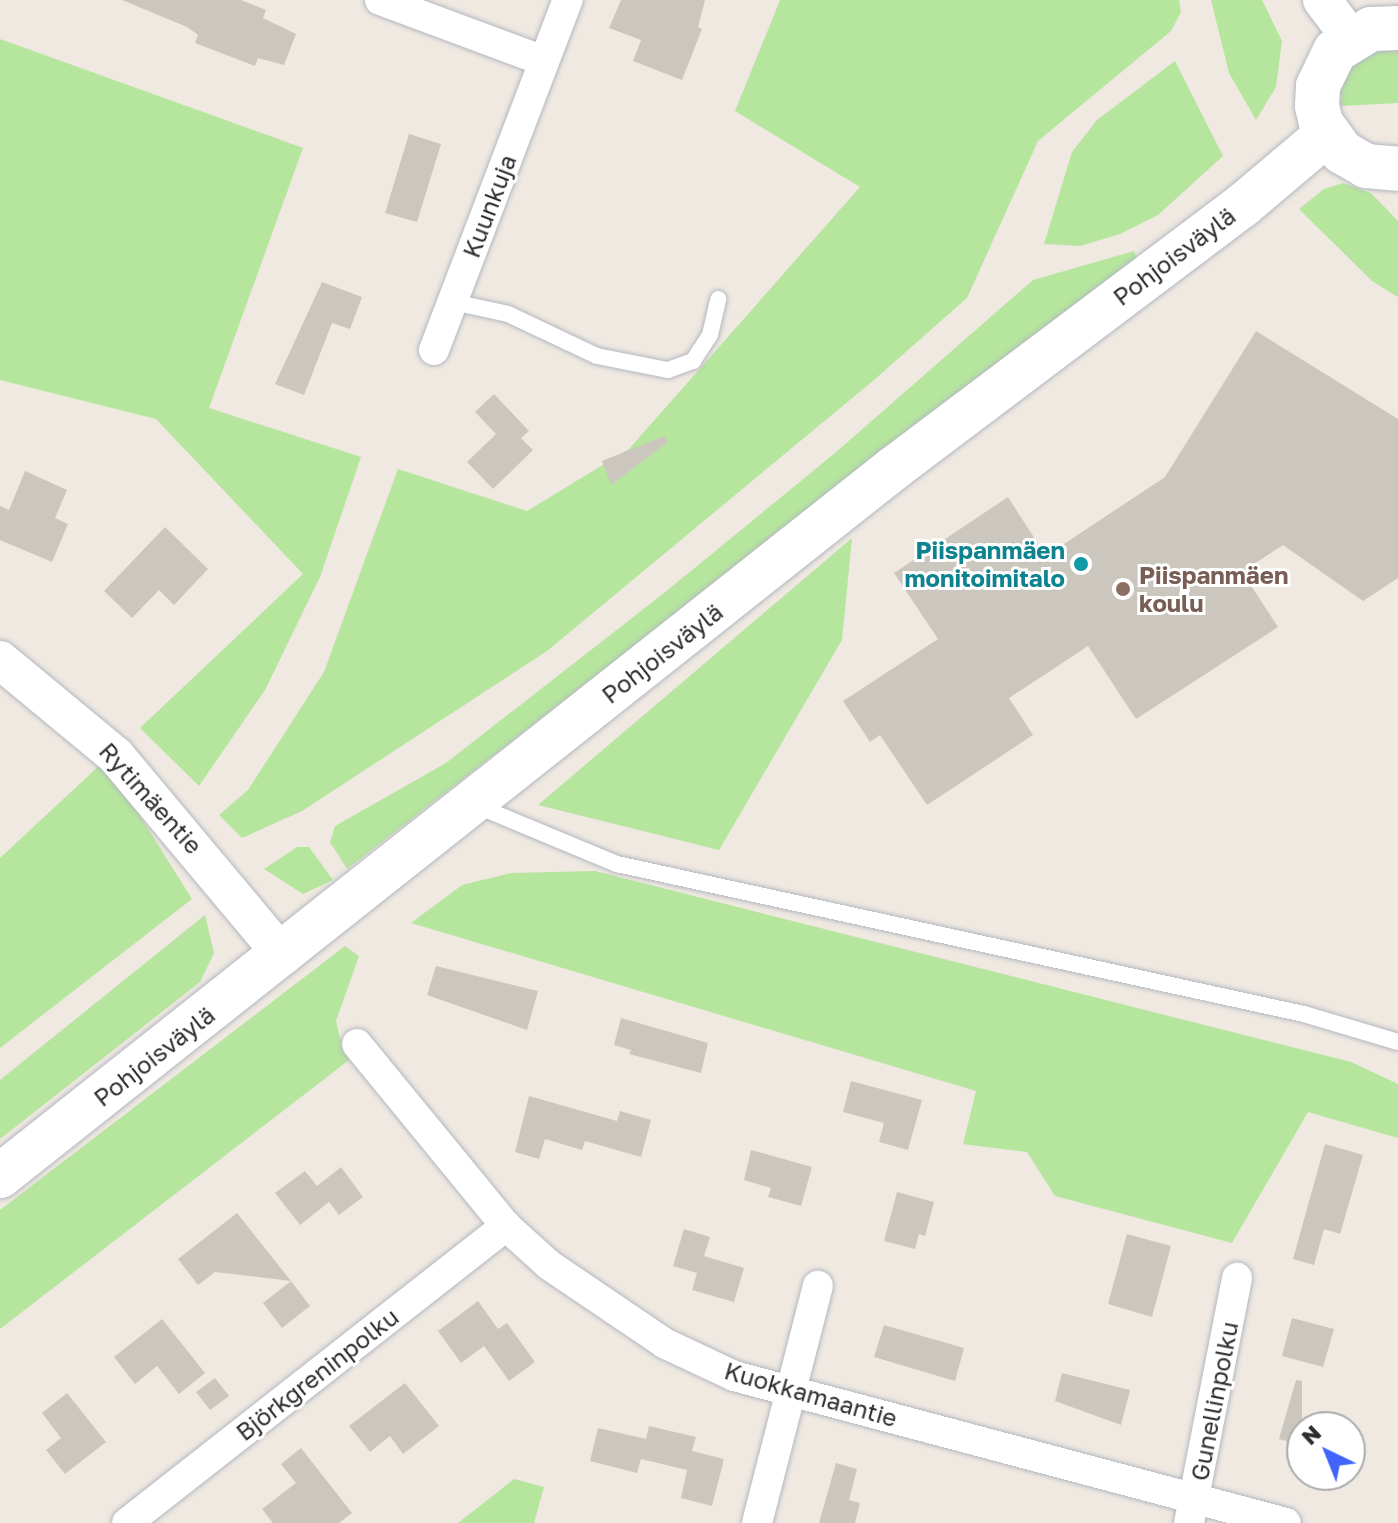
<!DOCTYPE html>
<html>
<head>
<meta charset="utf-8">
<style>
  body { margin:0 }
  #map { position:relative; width:1398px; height:1523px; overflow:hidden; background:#efe9e1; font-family:"Golos Text",sans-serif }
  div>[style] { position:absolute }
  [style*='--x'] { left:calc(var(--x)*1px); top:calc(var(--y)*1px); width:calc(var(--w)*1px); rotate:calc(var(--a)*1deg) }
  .green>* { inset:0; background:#b6e59e }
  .building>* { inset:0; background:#cbc7bf }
  .roads { filter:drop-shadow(0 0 2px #b4b7c1) drop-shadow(0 0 2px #b4b7c1) }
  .service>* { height:16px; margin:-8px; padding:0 8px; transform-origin:8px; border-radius:8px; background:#fff }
  .minor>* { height:30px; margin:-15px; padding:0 15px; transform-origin:15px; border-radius:15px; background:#fff }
  .tertiary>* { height:38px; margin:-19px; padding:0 19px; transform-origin:19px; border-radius:19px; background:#fff }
  .secondary>* { height:44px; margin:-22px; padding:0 22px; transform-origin:22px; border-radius:22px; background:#fff }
  .dots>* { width:22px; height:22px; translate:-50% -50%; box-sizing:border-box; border:4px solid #fff; border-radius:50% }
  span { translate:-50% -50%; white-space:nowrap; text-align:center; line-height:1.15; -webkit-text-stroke:6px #fff; paint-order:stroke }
  .street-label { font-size:24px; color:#2e2e2e }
  .culture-label { font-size:24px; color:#0d838f; font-weight:700 }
  .right { translate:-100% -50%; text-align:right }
  .education-label { font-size:24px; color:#785e54; font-weight:700 }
  .left { translate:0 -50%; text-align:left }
  .north { position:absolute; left:1286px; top:1411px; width:80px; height:80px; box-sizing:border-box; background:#fff; border:2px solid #ababab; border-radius:50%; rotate:317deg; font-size:22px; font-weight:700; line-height:32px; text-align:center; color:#2e2e2e }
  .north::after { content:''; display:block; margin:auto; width:28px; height:36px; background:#4264fb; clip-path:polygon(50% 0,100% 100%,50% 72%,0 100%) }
</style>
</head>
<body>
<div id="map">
  <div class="green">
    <div style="clip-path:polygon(780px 0,1179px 0,1181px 12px,1171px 31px,1038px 141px,967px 298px,874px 380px,547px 651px,302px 811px,242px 838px,219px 815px,248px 790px,324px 672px,398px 469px,527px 511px,629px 449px,860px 187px,735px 111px)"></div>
    <div style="clip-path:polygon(1211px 0,1262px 0,1282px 41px,1276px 87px,1256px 120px,1229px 73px)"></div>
    <div style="clip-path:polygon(0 39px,303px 148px,209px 408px,361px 457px,320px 577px,265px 690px,199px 786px,140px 728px,303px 574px,156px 419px,0 380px)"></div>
    <div style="clip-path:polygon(1398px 44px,1398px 103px,1341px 106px,1340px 92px,1349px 69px,1370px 51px)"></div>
    <div style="clip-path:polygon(1175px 61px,1223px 156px,1158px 215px,1120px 234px,1080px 246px,1044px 244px,1072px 152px,1097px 120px)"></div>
    <div style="clip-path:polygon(1343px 183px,1371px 193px,1398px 221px,1398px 297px,1372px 281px,1299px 209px,1324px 189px)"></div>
    <div style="clip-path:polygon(1134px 251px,1138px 262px,1019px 347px,347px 869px,330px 842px,335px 826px,446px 763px,664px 593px,835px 453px,1033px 280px)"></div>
    <div style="clip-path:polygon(852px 538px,842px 640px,719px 850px,538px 805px)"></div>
    <div style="clip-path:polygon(100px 765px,135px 808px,192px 899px,0 1048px,0 858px)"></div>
    <div style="clip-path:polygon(297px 847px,309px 847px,333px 880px,303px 894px,264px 869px)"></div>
    <div style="clip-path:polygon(595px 871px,1351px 1062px,1398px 1084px,1398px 1138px,1308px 1112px,1232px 1243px,1055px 1196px,1027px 1152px,963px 1144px,976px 1091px,411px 923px,462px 885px,511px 873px)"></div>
    <div style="clip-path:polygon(205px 915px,214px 953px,200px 982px,0 1139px,0 1080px)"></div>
    <div style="clip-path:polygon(345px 946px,359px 956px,336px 1021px,340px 1038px,353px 1057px,0 1329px,0 1210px)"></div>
    <div style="clip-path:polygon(514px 1479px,544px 1487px,534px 1523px,458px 1523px)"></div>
  </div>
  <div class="building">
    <div style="clip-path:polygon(122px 0,241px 0,266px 10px,263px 18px,296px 34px,284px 65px,258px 58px,255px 66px,195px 43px,198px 35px,187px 27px)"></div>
    <div style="clip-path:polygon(621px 0,705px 0,698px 27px,702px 29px,682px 80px,633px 61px,641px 40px,609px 28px)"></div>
    <div style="clip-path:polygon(409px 134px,441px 144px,417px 222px,385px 213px)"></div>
    <div style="clip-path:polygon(322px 282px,362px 297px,350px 329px,332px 323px,304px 395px,275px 384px)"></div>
    <div style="clip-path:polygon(1256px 331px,1398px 419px,1398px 578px,1363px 601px,1283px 545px,1242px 572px,1278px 627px,1136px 719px,1088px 646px,1009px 698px,1033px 735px,927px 805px,880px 735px,870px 742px,843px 701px,938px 639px,894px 573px,1008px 497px,1046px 556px,1165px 477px)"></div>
    <div style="clip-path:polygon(494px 394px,529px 431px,521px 438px,533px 450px,493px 489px,467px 462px,496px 434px,475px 412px)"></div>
    <div style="clip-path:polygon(664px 436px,668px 442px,611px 485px,602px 461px)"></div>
    <div style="clip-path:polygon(25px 471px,67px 490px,55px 518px,68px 524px,52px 562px,0 540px,0 506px,9px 510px)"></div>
    <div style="clip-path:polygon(165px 527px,208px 569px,174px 605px,159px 590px,132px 618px,104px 591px)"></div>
    <div style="clip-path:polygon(436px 966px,538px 991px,527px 1030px,427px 995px)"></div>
    <div style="clip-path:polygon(621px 1018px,708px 1043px,701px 1073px,629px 1054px,631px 1050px,614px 1045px)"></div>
    <div style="clip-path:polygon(851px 1081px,922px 1100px,908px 1150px,879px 1142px,884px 1123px,843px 1112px)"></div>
    <div style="clip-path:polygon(529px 1096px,617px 1121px,620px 1111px,651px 1120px,641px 1157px,585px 1141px,582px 1150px,545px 1139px,539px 1159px,515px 1152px)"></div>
    <div style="clip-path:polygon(1325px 1144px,1363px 1155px,1340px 1234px,1324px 1229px,1314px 1265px,1293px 1259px)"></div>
    <div style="clip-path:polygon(751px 1150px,812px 1167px,801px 1206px,768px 1197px,771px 1188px,744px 1180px)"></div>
    <div style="clip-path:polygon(341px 1167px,363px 1197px,339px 1215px,329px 1202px,300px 1225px,275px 1193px,305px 1171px,317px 1186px)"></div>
    <div style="clip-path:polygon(897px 1192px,934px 1202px,925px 1236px,919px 1234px,915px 1249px,884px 1241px)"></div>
    <div style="clip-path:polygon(237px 1213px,291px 1281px,215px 1272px,198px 1285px,178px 1259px)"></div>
    <div style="clip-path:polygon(684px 1229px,710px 1237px,704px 1256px,744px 1268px,734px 1302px,692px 1290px,697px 1273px,673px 1266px)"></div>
    <div style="clip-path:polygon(1127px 1234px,1171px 1246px,1152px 1317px,1108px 1304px)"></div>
    <div style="clip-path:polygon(291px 1281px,310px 1306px,282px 1328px,263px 1303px)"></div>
    <div style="clip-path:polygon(478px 1301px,498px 1329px,507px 1323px,535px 1362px,509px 1381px,484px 1346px,461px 1363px,438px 1331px)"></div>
    <div style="clip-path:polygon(1292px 1318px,1334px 1329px,1323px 1367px,1282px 1356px)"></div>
    <div style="clip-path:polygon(162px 1319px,205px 1373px,179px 1394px,157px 1366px,135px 1384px,114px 1357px)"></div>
    <div style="clip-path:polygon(884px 1325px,964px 1348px,955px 1381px,874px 1357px)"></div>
    <div style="clip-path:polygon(1062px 1373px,1130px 1390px,1121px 1425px,1055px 1401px)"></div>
    <div style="clip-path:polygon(215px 1378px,229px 1396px,210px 1410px,196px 1392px)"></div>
    <div style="clip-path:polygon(1296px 1380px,1302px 1381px,1302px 1445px,1279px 1439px)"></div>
    <div style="clip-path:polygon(405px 1383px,439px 1426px,403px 1454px,390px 1436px,370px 1452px,349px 1426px)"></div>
    <div style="clip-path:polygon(67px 1393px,106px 1442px,65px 1474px,46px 1450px,61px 1438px,42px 1413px)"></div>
    <div style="clip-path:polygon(649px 1426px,696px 1437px,692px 1451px,724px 1459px,712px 1506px,681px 1498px,687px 1470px,641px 1459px,637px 1473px,590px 1461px,598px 1428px,646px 1439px)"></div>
    <div style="clip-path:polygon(301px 1448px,352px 1513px,339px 1523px,273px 1523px,262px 1509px,296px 1483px,281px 1464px)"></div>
    <div style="clip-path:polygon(836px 1463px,857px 1469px,849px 1500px,860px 1503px,855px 1523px,819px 1523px)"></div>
  </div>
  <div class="roads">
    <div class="service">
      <div style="--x:453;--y:302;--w:56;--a:12.3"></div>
      <div style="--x:508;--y:314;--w:98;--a:25.3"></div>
      <div style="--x:597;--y:356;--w:72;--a:11.2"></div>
      <div style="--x:668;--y:370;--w:27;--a:-20"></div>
      <div style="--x:693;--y:361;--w:31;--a:-57"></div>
      <div style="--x:710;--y:335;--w:37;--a:-77"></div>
      <div style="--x:475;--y:805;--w:154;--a:22.6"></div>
      <div style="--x:617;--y:864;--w:703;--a:12.32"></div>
      <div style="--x:1304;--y:1014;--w:98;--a:16.6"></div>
    </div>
    <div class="minor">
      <div style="--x:380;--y:0;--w:175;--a:20.4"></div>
      <div style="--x:434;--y:350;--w:375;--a:-69.1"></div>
      <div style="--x:357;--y:1044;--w:235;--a:50.7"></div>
      <div style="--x:506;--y:1226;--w:58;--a:42.2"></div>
      <div style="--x:549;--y:1265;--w:139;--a:34.1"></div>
      <div style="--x:664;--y:1343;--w:77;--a:25.2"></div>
      <div style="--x:734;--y:1376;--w:571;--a:14.91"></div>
      <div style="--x:127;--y:1523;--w:482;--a:-38.1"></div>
      <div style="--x:757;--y:1523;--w:245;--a:-75.6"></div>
      <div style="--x:1189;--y:1523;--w:250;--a:-78.9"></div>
    </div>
    <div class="tertiary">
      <div style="--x:1322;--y:0;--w:48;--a:52.7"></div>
      <div style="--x:0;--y:660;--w:149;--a:39.6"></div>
      <div style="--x:115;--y:755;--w:262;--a:50.1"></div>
    </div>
    <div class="secondary">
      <div style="--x:1398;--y:28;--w:27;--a:178"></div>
      <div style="--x:1371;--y:29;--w:42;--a:148.6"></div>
      <div style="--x:1335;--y:51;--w:39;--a:116"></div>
      <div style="--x:1318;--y:86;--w:20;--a:93"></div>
      <div style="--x:1317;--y:106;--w:17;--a:77"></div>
      <div style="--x:1321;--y:123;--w:36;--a:54"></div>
      <div style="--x:1342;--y:152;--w:28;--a:30"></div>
      <div style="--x:1366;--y:166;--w:32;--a:5"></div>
      <div style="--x:0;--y:1176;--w:1140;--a:-38.38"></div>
      <div style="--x:894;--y:468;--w:437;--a:-37"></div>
      <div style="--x:1243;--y:205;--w:110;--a:-40.2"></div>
    </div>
  </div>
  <div class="dots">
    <div style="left:1081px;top:564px;background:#0f9aa8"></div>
    <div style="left:1123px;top:589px;background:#8d6e63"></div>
  </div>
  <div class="street-label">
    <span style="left:489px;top:206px;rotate:-69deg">Kuunkuja</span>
    <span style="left:1174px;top:256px;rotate:-37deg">Pohjoisväylä</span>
    <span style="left:662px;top:653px;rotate:-38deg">Pohjoisväylä</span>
    <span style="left:151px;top:798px;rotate:48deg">Rytimäentie</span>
    <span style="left:154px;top:1056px;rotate:-38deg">Pohjoisväylä</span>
    <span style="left:317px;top:1374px;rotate:-38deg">Björkgreninpolku</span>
    <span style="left:811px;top:1394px;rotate:16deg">Kuokkamaantie</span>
    <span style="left:1214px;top:1401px;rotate:-79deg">Gunellinpolku</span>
  </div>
  <div class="culture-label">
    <span class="right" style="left:1065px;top:564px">Piispanmäen<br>monitoimitalo</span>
  </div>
  <div class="education-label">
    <span class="left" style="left:1139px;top:589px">Piispanmäen<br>koulu</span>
  </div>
  <div class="north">N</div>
</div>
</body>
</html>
